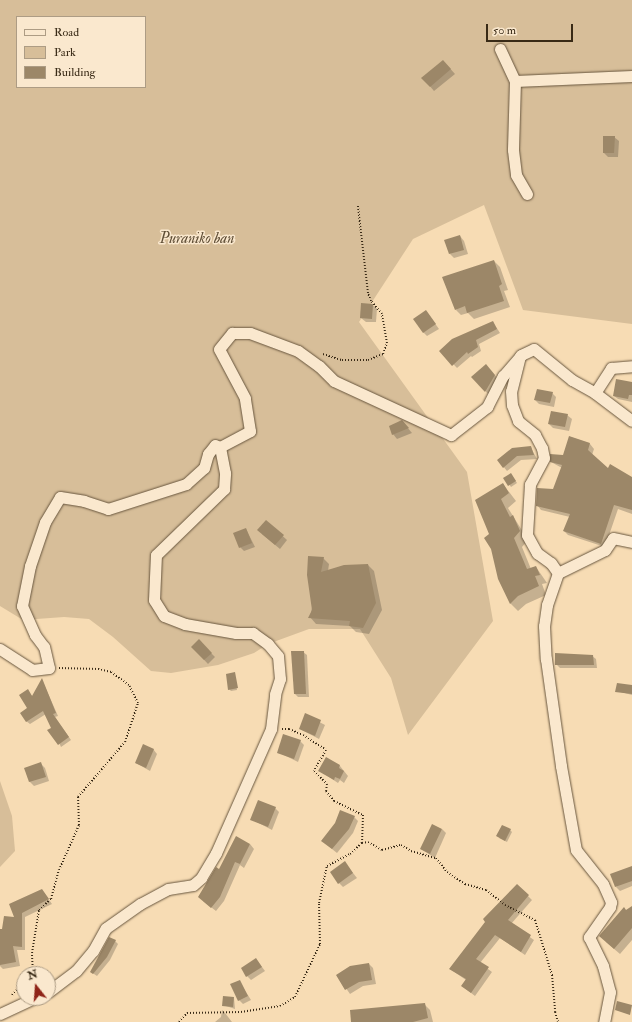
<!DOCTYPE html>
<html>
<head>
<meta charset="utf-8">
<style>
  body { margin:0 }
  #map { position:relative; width:632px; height:1022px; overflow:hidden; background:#f7dcb4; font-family:"IM FELL Double Pica",serif }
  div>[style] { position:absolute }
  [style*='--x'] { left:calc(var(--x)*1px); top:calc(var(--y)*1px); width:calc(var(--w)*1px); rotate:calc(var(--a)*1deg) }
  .green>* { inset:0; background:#d7be99 }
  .shadow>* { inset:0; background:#0003 }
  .building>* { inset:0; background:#9c8768 }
  .path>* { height:2px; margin-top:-1px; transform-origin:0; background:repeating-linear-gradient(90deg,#392a16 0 1px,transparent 0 3px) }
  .roads { filter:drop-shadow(0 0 1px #68563e) drop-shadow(0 0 1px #68563e) }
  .street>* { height:11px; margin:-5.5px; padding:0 5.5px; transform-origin:5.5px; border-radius:5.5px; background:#fae8ce }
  span { translate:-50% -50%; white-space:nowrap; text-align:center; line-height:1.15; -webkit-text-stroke:3px #fae8ce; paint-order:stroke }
  .park-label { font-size:15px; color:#604f37; font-style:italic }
  .legend { position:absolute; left:16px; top:16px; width:130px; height:72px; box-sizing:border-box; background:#fae8ce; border:1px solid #ad9c84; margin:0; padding:5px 7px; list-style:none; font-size:12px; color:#392a16 }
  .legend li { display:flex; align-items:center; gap:8px; height:20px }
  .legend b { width:20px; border:1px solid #ad9c84 }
  .north { position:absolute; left:16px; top:966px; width:40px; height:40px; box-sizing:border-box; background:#fae8ce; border:1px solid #ad9c84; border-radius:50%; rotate:343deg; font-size:11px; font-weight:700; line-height:16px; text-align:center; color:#392a16 }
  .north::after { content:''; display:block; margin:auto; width:14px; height:18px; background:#8f2418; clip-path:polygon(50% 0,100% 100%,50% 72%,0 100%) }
  .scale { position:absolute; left:486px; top:24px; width:87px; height:18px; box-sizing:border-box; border:2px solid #392a16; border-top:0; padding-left:5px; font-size:12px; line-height:14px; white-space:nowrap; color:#392a16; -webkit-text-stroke:3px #fae8ce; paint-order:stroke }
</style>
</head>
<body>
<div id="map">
  <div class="green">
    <div style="clip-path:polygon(evenodd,0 0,632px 0,632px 324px,523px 310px,484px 205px,413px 239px,359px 322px,467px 472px,493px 621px,408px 735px,391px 678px,360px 629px,309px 629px,268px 644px,254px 653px,218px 665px,171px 673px,151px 671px,113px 637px,89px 619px,64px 617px,23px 620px,0 606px,0 0,17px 17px,145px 17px,145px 87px,17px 87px,17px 17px)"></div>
    <div style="clip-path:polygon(0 781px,12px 816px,15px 851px,0 867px)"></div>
  </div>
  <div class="shadow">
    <div style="clip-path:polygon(447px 65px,455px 74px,434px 91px,423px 78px)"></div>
    <div style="clip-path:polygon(614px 137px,619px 141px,618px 157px,608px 157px,604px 153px)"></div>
    <div style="clip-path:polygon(460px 236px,464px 241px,468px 254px,454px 258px,450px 254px)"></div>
    <div style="clip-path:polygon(494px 261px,500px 267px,508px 290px,504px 291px,510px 307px,474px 319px,468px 313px,461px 315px,456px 310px)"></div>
    <div style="clip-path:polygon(373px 305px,377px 309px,376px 322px,366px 322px,361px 318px)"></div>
    <div style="clip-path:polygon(426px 311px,439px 329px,427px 336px,423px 332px)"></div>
    <div style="clip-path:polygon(493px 322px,500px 333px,479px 344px,481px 351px,472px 357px,471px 356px,457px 368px,441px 351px)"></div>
    <div style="clip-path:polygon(490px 370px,499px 380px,489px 395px,473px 377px)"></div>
    <div style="clip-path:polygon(632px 384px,632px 402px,618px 399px,614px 396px)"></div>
    <div style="clip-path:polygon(552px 393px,556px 397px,554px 407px,539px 404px,535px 400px)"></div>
    <div style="clip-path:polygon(567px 415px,572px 419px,569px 431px,553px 428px,549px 424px)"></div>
    <div style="clip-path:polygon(402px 421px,412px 433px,397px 439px,393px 434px)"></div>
    <div style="clip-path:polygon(570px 437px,590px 444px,594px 449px,592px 455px,608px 469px,632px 478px,632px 514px,618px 509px,605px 547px,568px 535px,564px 531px,570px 517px,541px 510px,537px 505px,554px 490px,562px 468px,551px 462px,563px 457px)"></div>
    <div style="clip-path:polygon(531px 448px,537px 459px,521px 460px,507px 471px,498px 460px)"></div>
    <div style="clip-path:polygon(511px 474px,517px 483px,511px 487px,505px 478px)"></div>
    <div style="clip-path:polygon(503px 484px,516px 501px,508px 508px,528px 540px,522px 547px,531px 569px,536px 567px,547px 583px,542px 584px,546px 595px,526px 604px,518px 611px,510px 603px,490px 534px)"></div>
    <div style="clip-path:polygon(266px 521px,287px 540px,280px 549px,262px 534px)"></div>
    <div style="clip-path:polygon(246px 529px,255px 547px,244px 551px,240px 547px)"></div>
    <div style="clip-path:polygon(323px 558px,329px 564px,328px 571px,368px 565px,374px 571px,382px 610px,369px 634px,356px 632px,350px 626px,316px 624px,310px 617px)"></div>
    <div style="clip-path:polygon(199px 641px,215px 657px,208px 664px,192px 647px)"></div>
    <div style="clip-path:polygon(303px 652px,307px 655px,309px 697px,298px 697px,295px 694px)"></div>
    <div style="clip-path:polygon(592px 656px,596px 659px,597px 668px,560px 668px,556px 664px)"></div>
    <div style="clip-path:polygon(234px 674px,237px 690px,231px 691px,229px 689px)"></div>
    <div style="clip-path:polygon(42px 680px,58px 716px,55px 717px,71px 740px,61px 747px,46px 714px,30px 724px,26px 721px,28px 691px,33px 697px)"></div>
    <div style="clip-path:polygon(632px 686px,632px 695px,617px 691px)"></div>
    <div style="clip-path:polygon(306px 715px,325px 725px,319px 739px,300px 729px)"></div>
    <div style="clip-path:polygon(300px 741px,304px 745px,298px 762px,278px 752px)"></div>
    <div style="clip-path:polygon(153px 749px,157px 754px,150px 771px,136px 763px)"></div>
    <div style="clip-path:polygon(41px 764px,45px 768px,49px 781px,34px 786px,30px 782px,26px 768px)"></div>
    <div style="clip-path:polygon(340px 766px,348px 776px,344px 783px,340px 780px,338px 783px,320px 771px)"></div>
    <div style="clip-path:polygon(275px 808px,279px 812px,272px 830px,251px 819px)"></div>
    <div style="clip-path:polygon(354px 817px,358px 821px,353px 833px,337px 853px,327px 845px,336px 823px)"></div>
    <div style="clip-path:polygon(442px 829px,446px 833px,435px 858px,421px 849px)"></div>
    <div style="clip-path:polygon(510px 830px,512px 832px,507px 842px,499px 838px)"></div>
    <div style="clip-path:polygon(250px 844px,254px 849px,244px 868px,240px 865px,224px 901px,216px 911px,203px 901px,219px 870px)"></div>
    <div style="clip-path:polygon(345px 863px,357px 878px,343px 887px,339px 883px)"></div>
    <div style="clip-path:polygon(632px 867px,632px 886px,620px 891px,616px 887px)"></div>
    <div style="clip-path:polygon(517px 885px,532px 900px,511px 924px,534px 940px,525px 955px,500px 938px,480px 963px,492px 972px,475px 996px,462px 986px,466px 980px,450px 969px)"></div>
    <div style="clip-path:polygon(42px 890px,52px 904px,25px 917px,25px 950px,17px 950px,20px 966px,3px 969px,0 966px,0 945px,15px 918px)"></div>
    <div style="clip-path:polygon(632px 907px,632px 940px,620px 954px,606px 942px,626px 911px)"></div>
    <div style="clip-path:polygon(115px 941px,118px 944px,110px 960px,97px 976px,91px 972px)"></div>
    <div style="clip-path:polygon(256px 959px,265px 971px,251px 980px,247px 976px)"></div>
    <div style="clip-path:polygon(369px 964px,373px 968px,376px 984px,363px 986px,350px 994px,337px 975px)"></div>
    <div style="clip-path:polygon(239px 981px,251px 1000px,243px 1004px,239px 1000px)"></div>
    <div style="clip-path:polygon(234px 998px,235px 1009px,223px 1005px)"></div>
    <div style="clip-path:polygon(424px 1004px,430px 1010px,433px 1022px,352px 1022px)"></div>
    <div style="clip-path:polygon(222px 1010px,225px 1013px,232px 1022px,215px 1022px,221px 1017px)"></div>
  </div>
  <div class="building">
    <div style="clip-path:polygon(443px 60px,451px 69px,430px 87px,421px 78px)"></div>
    <div style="clip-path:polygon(603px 136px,615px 136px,614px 153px,603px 153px)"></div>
    <div style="clip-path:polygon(460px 235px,464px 250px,449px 254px,444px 240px)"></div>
    <div style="clip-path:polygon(494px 260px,502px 284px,499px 286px,504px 301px,467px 313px,465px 306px,455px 310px,442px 277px)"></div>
    <div style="clip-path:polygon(361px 303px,373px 304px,372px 319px,360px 318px)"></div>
    <div style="clip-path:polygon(426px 310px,436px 324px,423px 333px,413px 319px)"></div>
    <div style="clip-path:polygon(493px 321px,497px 329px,476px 340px,478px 347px,468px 354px,467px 352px,452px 366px,439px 351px,452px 339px)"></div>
    <div style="clip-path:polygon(486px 364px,495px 375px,485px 392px,471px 377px)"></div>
    <div style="clip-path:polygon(616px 379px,632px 382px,632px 395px,629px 395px,628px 399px,613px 396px)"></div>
    <div style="clip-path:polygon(537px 389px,553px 392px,550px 403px,534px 400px)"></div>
    <div style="clip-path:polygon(551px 411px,568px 414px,565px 427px,548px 424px)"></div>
    <div style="clip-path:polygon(402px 420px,409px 428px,392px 435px,389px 426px)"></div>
    <div style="clip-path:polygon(569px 436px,590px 443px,588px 450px,608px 468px,610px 464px,632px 477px,632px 510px,614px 505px,601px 544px,563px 531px,570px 514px,536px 506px,537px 488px,553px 489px,562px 465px,550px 462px,550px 454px,563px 455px)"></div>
    <div style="clip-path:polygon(531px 446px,534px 455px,517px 456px,503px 468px,497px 460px,512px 448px)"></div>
    <div style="clip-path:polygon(511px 473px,516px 481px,508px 486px,503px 478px)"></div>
    <div style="clip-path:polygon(503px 483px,509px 493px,501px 499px,510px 517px,513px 515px,520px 531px,514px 538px,527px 569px,536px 566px,540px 575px,535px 576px,539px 586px,518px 596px,510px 604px,498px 579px,491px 549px,484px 538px,489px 534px,475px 500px)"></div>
    <div style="clip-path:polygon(266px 520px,284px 535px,275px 545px,257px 530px)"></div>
    <div style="clip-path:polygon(246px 528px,252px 543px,239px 548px,233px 533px)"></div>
    <div style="clip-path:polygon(308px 556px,324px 557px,321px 572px,344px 565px,368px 564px,376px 603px,363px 628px,349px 626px,350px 621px,308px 618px,312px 610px,307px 575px)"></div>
    <div style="clip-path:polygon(199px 639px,212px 653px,204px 660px,191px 647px)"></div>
    <div style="clip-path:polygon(291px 651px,304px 651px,306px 694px,294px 694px)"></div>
    <div style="clip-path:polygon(555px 653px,593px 655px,594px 665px,555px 665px)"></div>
    <div style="clip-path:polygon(235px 672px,238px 688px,228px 690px,226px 674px)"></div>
    <div style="clip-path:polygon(42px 678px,56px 713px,53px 714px,69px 737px,58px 745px,47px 730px,51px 728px,43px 711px,26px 722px,20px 713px,27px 708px,19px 695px,28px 689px,32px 696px)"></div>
    <div style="clip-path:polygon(617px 683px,632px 685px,632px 694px,615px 692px)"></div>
    <div style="clip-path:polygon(305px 713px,321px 720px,315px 736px,299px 729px)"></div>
    <div style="clip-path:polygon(283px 734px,301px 740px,294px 759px,277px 753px)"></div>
    <div style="clip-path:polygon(143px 744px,154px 749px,146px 768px,135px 763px)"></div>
    <div style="clip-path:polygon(326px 757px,340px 765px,339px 768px,344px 771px,340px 779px,335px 777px,334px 780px,318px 771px)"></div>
    <div style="clip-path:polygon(41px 762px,46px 777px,29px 782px,24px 768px)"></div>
    <div style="clip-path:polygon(258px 800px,276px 807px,268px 827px,250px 820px)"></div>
    <div style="clip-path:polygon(340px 810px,355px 816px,349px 829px,332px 849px,321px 841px,335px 823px)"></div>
    <div style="clip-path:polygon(432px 824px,442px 829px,430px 854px,420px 849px)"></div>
    <div style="clip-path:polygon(502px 825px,511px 829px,505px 841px,496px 836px)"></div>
    <div style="clip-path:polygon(236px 836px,250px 844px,240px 864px,235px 862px,220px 897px,211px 908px,198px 897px,216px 867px,219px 869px)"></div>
    <div style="clip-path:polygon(345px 861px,353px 873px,338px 884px,330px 872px)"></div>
    <div style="clip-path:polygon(632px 866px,632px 881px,615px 887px,610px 874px)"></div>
    <div style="clip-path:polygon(517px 884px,529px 895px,508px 920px,531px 935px,521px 952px,495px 935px,476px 959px,489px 967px,471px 993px,461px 986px,466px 979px,449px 969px,485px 922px,483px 919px)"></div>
    <div style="clip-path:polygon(42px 889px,49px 899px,22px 913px,22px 947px,13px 946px,16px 962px,0 965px,0 929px,2px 929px,4px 916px,14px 917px,9px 904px)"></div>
    <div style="clip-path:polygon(632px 906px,632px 928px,614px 949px,599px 936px,624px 907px,626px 910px)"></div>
    <div style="clip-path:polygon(109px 937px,116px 940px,107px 957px,93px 974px,90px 972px)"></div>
    <div style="clip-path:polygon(256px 958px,262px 967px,246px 977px,241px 968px)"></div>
    <div style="clip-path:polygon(369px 963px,372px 980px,359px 982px,345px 990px,336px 975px,350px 966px)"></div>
    <div style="clip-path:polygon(240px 980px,248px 996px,238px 1001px,230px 984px)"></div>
    <div style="clip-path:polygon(223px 996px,234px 997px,233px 1007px,222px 1006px)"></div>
    <div style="clip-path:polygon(617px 1001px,632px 1005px,630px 1015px,615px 1010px)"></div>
    <div style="clip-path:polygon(425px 1003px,428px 1018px,413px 1022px,351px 1022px,350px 1010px)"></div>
  </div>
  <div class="path">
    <div style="--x:323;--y:354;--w:20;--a:18"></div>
    <div style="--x:342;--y:360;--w:26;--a:0"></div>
    <div style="--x:368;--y:360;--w:16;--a:-22"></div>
    <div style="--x:383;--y:354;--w:12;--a:-70"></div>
    <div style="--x:387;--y:343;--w:29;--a:-100"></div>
    <div style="--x:382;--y:314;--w:17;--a:-130"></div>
    <div style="--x:371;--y:301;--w:9;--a:-111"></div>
    <div style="--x:368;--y:293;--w:88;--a:-96.6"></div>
    <div style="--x:282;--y:729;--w:7;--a:0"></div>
    <div style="--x:289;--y:729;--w:15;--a:23"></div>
    <div style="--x:303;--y:735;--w:27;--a:33"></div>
    <div style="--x:326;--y:750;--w:24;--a:120"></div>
    <div style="--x:314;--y:771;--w:18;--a:45"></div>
    <div style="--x:327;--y:784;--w:7;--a:98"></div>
    <div style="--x:326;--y:791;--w:13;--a:51"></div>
    <div style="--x:334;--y:801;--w:32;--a:26"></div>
    <div style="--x:363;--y:815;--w:28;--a:92"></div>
    <div style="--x:33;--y:974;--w:21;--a:-93"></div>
    <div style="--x:32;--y:953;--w:44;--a:-80.8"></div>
    <div style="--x:39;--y:910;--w:16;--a:-43"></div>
    <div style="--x:51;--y:899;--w:30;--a:-75"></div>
    <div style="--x:59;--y:870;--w:49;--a:-66"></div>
    <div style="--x:79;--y:825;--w:28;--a:-92"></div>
    <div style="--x:78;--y:797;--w:72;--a:-49.5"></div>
    <div style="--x:125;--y:742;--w:41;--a:-71.6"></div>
    <div style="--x:138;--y:703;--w:20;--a:-117"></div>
    <div style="--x:129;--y:685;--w:22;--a:-144"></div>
    <div style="--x:111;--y:672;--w:12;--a:-166"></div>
    <div style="--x:99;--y:669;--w:40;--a:-178.6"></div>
    <div style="--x:12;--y:995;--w:18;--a:-47"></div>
    <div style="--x:179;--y:1022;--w:12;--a:-48"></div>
    <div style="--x:187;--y:1013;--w:54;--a:-1.1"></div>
    <div style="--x:241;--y:1012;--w:39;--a:-9"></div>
    <div style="--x:280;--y:1006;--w:17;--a:-31"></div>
    <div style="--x:295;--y:997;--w:59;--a:-64.7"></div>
    <div style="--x:320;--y:944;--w:41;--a:-91.4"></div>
    <div style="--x:319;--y:903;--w:38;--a:-78"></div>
    <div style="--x:327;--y:866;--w:26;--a:-28"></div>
    <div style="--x:350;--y:854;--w:16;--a:-43"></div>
    <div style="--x:362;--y:843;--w:6;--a:-9"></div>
    <div style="--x:368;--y:842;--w:16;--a:30"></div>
    <div style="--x:382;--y:850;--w:20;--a:-15"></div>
    <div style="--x:401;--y:845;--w:12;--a:31"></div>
    <div style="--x:411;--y:851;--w:26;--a:16"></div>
    <div style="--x:436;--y:858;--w:18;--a:52"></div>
    <div style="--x:447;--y:872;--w:22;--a:34"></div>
    <div style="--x:465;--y:884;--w:22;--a:16"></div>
    <div style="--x:486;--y:890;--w:24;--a:38"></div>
    <div style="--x:505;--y:905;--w:34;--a:27"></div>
    <div style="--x:535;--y:920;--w:58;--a:72.8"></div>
    <div style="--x:552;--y:975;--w:37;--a:85"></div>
    <div style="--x:555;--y:1012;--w:10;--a:73"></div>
  </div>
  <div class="roads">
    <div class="street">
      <div style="--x:500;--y:49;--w:35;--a:65"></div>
      <div style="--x:515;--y:81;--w:117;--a:-2.4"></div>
      <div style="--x:515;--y:81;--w:69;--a:91.7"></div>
      <div style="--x:513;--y:150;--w:25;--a:83"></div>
      <div style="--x:516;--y:175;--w:22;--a:60"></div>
      <div style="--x:520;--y:356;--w:36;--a:104"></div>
      <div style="--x:511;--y:391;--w:14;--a:86"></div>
      <div style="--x:512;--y:405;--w:17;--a:69"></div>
      <div style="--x:518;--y:421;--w:22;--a:39"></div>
      <div style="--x:535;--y:435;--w:15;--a:62"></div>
      <div style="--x:542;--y:448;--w:10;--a:79"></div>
      <div style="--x:544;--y:458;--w:30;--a:118"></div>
      <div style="--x:530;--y:484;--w:51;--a:93.4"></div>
      <div style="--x:527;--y:535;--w:21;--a:61"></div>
      <div style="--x:537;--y:553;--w:17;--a:36"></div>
      <div style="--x:551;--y:563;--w:12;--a:55"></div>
      <div style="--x:558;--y:573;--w:34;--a:109"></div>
      <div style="--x:547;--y:605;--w:21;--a:98"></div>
      <div style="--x:544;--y:626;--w:33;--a:87"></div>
      <div style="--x:546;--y:659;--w:108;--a:82"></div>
      <div style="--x:561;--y:766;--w:85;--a:79.9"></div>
      <div style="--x:576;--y:850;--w:43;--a:51.5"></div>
      <div style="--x:603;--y:884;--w:20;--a:66"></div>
      <div style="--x:611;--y:902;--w:5;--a:101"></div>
      <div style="--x:610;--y:907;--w:37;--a:125"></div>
      <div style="--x:589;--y:937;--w:32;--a:64"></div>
      <div style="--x:603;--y:966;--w:27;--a:75"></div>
      <div style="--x:610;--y:992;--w:31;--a:101"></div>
      <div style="--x:595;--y:393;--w:30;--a:-57"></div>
      <div style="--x:611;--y:368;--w:21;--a:-5"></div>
      <div style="--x:558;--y:573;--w:52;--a:-26.1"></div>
      <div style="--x:605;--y:550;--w:14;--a:-56"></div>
      <div style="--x:613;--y:538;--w:19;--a:12"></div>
      <div style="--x:0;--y:649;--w:38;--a:33"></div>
      <div style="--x:32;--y:670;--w:17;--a:-7"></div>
      <div style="--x:49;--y:668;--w:22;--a:-103"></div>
      <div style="--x:44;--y:647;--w:15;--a:-127"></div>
      <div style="--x:35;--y:635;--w:32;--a:-114"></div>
      <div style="--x:22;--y:606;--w:41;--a:-78.7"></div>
      <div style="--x:30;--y:566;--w:46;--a:-71.2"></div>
      <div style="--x:45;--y:522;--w:29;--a:-59"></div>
      <div style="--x:60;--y:497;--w:24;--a:9"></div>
      <div style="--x:84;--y:501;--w:25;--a:18"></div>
      <div style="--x:108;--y:509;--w:82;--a:-17.8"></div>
      <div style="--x:186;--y:484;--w:24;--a:-42"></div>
      <div style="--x:204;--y:468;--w:15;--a:-74"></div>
      <div style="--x:208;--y:454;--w:11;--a:-52"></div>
      <div style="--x:215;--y:445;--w:5;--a:22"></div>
      <div style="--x:48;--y:992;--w:35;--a:-37"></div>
      <div style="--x:76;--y:971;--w:26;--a:-50"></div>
      <div style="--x:93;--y:951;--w:26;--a:-61"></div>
      <div style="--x:106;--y:928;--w:42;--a:-35.2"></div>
      <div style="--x:140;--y:904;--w:32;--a:-28"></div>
      <div style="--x:168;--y:889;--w:25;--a:-9"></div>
      <div style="--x:193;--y:885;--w:11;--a:-41"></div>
      <div style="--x:201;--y:878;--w:29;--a:-59"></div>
      <div style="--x:216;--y:853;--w:136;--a:-66.1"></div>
      <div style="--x:271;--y:729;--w:35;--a:-83"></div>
      <div style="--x:275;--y:694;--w:16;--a:-72"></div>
      <div style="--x:280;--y:679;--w:23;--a:-95"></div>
      <div style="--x:278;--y:656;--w:16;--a:-130"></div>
      <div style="--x:268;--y:644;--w:19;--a:-144"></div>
      <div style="--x:253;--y:633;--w:17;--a:180"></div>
      <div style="--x:236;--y:633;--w:52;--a:-170"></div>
      <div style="--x:185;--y:624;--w:22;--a:-159"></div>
      <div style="--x:164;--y:616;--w:19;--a:-122"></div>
      <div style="--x:154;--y:600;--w:45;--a:-87.5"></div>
      <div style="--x:156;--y:555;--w:95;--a:-44.1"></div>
      <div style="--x:224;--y:489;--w:16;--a:-86"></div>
      <div style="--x:225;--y:473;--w:26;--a:-101"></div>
      <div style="--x:220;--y:447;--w:34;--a:-28"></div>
      <div style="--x:250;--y:431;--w:33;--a:-99"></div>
      <div style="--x:245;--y:398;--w:55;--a:-118"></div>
      <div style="--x:219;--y:349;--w:21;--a:-51"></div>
      <div style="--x:232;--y:333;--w:18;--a:0"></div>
      <div style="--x:250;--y:333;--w:51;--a:20.6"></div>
      <div style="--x:298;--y:351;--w:26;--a:36"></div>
      <div style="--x:319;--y:366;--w:21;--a:45"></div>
      <div style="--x:334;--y:381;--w:129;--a:24.8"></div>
      <div style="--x:451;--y:435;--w:46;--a:-37.9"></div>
      <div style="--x:487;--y:407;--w:35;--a:-63"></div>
      <div style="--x:503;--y:376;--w:28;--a:-49"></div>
      <div style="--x:521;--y:355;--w:14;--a:-25"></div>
      <div style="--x:534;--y:349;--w:49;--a:39.2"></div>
      <div style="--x:572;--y:380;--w:26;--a:29"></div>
      <div style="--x:595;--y:393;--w:46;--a:37.1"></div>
      <div style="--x:0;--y:1014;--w:38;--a:-25"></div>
    </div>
  </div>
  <div class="park-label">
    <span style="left:197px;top:239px">Puraniko ban</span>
  </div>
  <ul class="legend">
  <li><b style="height:5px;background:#fae8ce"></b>Road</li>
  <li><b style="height:11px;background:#d7be99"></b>Park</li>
  <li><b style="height:11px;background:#9c8768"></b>Building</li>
  </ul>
  <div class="north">N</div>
  <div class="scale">50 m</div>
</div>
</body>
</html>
